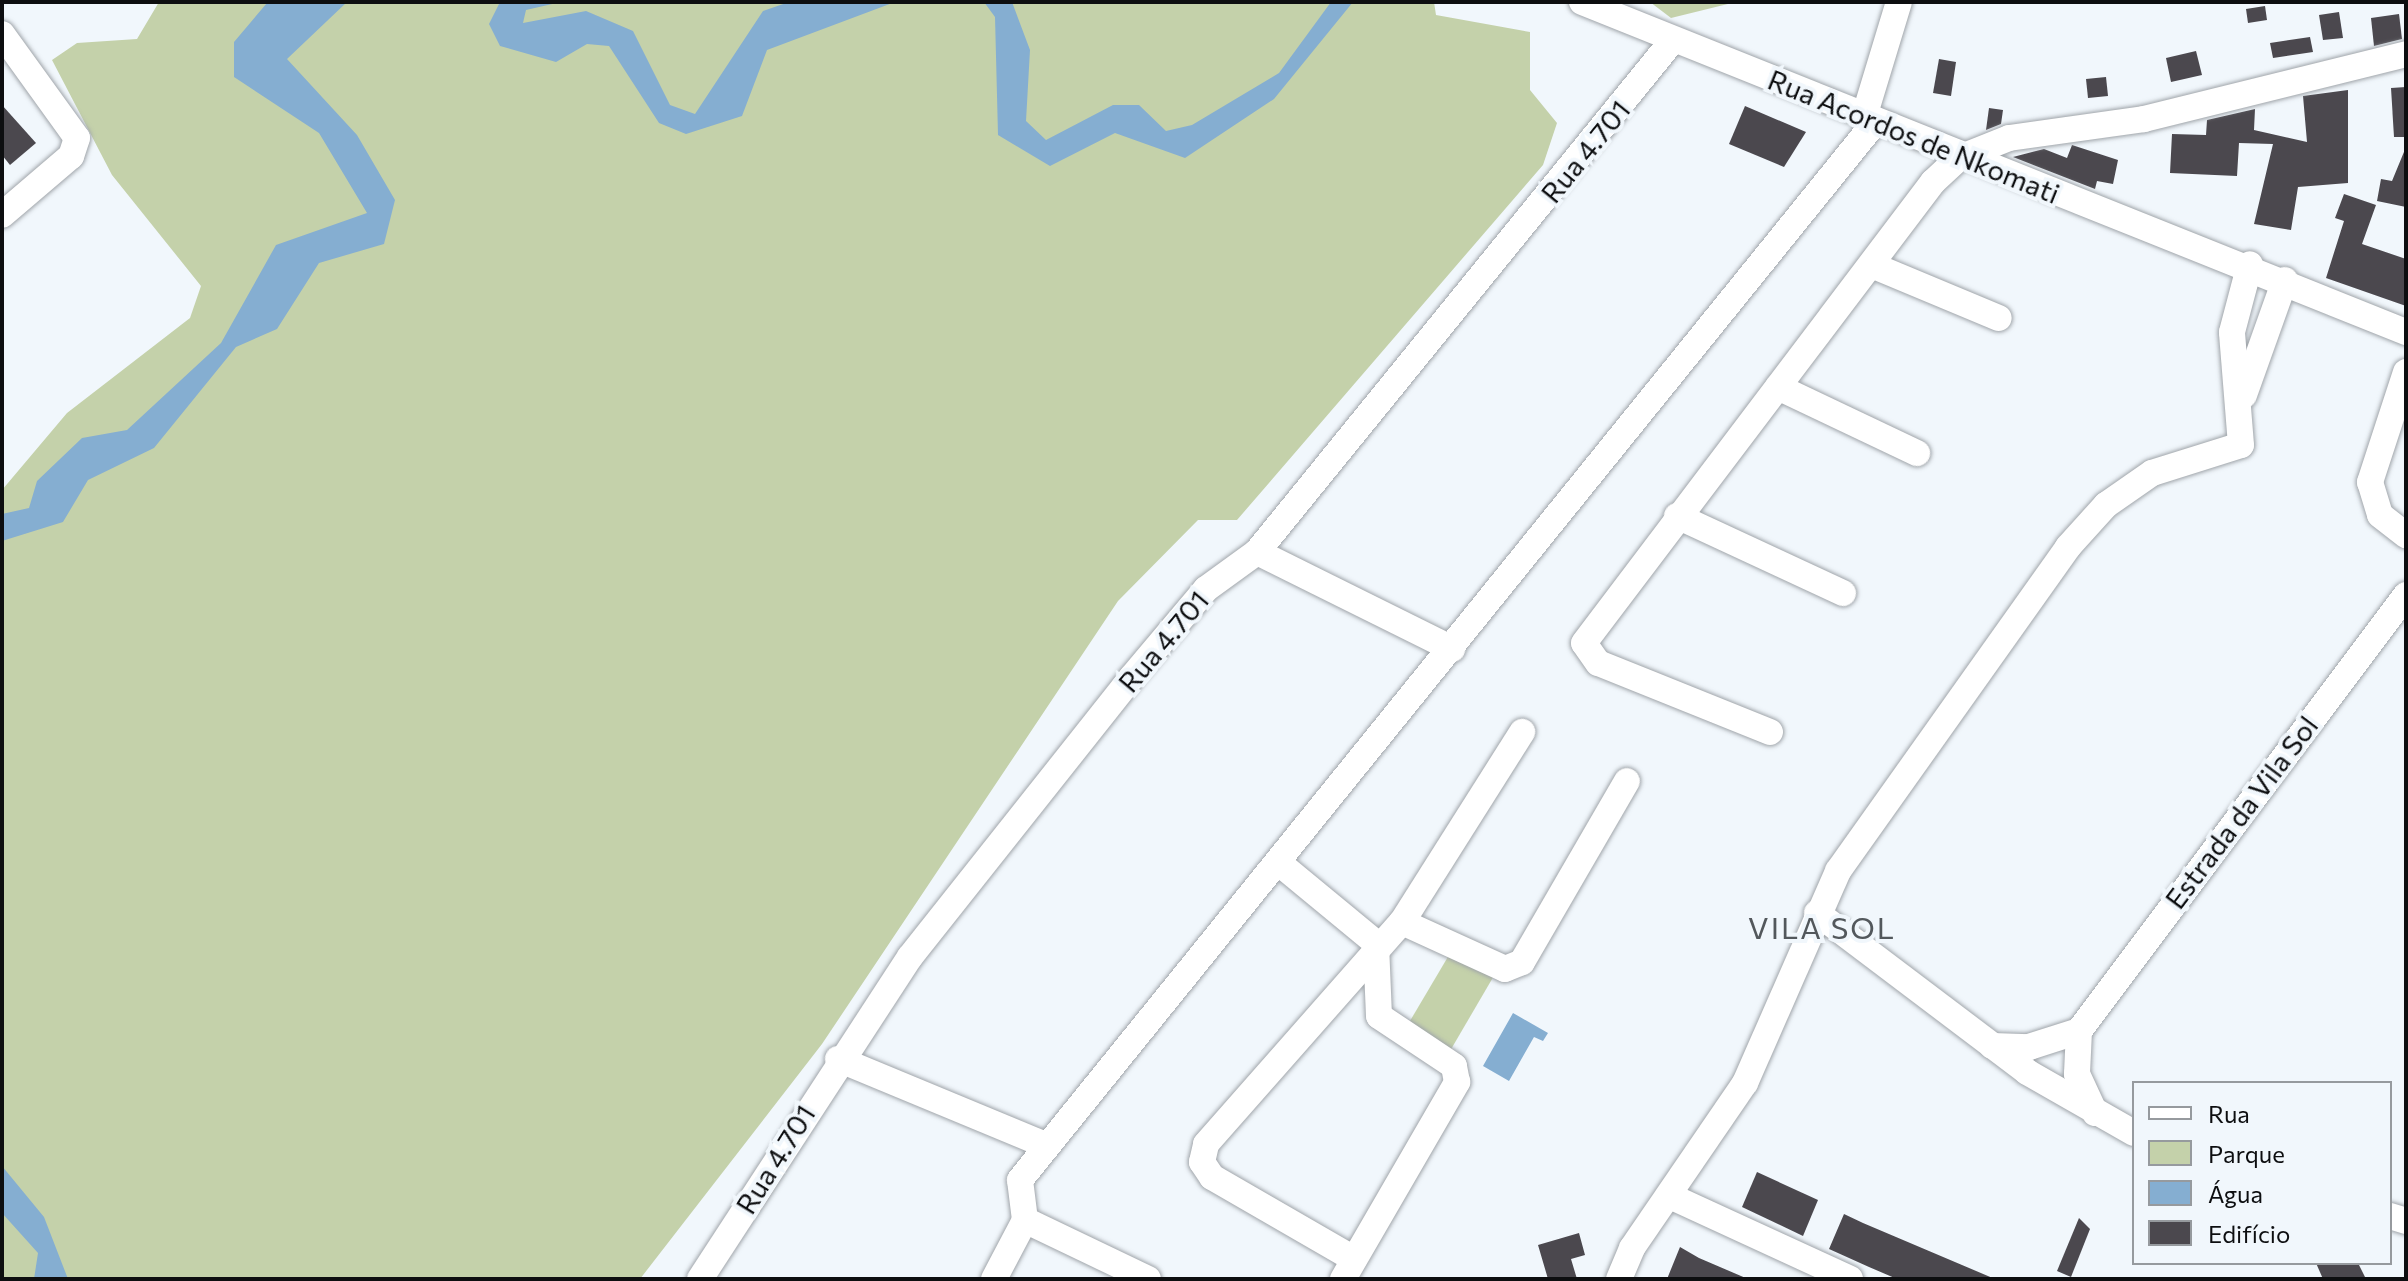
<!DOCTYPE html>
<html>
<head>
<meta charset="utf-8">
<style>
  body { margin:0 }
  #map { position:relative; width:2408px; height:1281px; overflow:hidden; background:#f1f7fc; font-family:Commissioner,sans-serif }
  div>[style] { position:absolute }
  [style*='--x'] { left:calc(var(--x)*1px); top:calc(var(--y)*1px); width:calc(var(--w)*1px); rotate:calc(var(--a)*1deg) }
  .green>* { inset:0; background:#c4d1aa }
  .water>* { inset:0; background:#85aed1 }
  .building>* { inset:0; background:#4b484e }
  .roads { filter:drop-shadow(0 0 2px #a0a5aa) drop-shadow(0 0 2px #a0a5aa) }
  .minor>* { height:26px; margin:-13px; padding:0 13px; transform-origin:13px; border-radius:13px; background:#fff }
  span { translate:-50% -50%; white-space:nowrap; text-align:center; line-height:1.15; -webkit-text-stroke:8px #f1f7fc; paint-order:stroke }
  .street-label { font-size:28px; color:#0d0e10 }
  .neighbourhood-label { font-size:30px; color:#53585c; letter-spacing:2px }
  .frame { position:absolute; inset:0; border:4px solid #0d0e10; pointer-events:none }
  .legend { position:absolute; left:2132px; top:1081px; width:260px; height:184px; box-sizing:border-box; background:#f1f7fc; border:2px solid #969a9e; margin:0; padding:10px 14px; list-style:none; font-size:24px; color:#0d0e10 }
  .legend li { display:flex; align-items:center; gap:16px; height:40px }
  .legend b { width:40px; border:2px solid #969a9e }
</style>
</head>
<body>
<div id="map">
  <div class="green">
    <div style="clip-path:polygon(159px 2px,1434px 2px,1436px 15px,1530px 32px,1530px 90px,1557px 123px,1543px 165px,1237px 520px,1198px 520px,1118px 601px,822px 1044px,640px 1279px,2px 1279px,2px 490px,67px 413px,190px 318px,201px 286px,112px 175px,52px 60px,77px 43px,137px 39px)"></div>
    <div style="clip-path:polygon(1650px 2px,1736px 2px,1671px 18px)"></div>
    <div style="clip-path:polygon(1452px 950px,1495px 974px,1450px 1051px,1407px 1026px)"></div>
  </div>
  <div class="water">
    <div style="clip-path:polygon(347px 2px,287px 59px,357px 135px,395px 200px,384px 244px,319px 263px,277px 329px,236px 347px,154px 448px,88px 480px,63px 522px,2px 541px,2px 514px,29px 508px,37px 481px,82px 438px,127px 430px,221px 343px,276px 245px,367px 213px,319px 133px,234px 77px,234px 42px,267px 3px)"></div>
    <div style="clip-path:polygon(500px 2px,561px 2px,526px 10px,523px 23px,586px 11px,633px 31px,670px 105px,695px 114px,763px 11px,789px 2px,895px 2px,767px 50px,742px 116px,686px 134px,659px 123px,609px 46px,587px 44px,556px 62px,500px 46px,489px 24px)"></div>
    <div style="clip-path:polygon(984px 2px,1012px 2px,1030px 50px,1026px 121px,1046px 140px,1113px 105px,1139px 105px,1166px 131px,1192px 125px,1279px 73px,1331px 2px,1353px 2px,1274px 99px,1185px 158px,1115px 133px,1050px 166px,998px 135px,995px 17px)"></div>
    <div style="clip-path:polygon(1513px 1013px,1548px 1033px,1543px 1041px,1534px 1037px,1509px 1081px,1483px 1066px)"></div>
    <div style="clip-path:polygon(2px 1166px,44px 1217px,68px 1279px,34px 1279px,38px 1253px,2px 1213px)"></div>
  </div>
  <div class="building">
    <div style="clip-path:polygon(2265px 6px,2267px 20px,2248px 23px,2246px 9px)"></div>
    <div style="clip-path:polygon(2339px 12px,2343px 38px,2323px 40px,2319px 15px)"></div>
    <div style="clip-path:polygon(2399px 14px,2402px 39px,2374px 46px,2371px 18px)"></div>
    <div style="clip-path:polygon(2310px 37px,2313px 52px,2273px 58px,2270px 43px)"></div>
    <div style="clip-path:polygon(2196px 51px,2202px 75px,2171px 82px,2166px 58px)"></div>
    <div style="clip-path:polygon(1939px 59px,1956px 62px,1951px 96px,1933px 93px)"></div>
    <div style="clip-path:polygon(2106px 77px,2108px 96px,2088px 98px,2086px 79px)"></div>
    <div style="clip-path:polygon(2406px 87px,2406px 137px,2394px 137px,2391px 88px)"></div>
    <div style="clip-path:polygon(2348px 90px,2348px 183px,2298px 187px,2291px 230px,2254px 224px,2273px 144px,2239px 143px,2237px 176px,2170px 173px,2172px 134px,2206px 135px,2207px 120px,2255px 109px,2254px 130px,2307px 142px,2303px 96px)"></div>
    <div style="clip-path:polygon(2px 105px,36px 143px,10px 165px,2px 155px)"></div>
    <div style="clip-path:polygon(1745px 106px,1806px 132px,1784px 167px,1729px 144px)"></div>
    <div style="clip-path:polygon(1989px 108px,2003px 110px,2001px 124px,1986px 130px)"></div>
    <div style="clip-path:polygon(2072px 145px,2118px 160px,2113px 184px,2097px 181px,2095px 189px,2013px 157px,2044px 149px,2067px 158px)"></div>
    <div style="clip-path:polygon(2406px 147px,2406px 207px,2377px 201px,2381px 179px,2392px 181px)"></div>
    <div style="clip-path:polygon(2344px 194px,2376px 205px,2362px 244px,2406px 259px,2406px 306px,2326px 278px,2344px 221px,2335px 218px)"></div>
    <div style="clip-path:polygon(1757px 1172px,1818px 1200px,1803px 1236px,1742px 1207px)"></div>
    <div style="clip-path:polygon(1844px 1214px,1863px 1223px,1995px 1279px,1897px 1279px,1869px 1267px,1829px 1249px)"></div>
    <div style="clip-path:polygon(2079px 1218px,2090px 1229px,2071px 1277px,2057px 1271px)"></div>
    <div style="clip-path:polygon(1579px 1233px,1585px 1255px,1571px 1259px,1577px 1279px,1548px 1279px,1538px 1245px)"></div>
    <div style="clip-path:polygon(1680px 1247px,1699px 1258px,1748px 1279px,1667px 1279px)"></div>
    <div style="clip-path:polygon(2316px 1263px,2358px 1263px,2366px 1279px,2323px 1279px)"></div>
  </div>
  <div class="roads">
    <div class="minor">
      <div style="--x:1582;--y:2;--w:888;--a:21.83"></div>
      <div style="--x:2;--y:34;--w:128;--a:54.2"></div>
      <div style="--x:77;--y:138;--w:19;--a:108"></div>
      <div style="--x:71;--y:156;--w:91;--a:139.5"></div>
      <div style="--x:1864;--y:117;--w:120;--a:-73.1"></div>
      <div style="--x:1874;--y:266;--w:135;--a:22.6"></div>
      <div style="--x:2406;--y:372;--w:116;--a:108.1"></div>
      <div style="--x:2370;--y:482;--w:34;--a:73"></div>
      <div style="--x:2380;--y:515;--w:33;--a:38"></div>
      <div style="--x:1778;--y:387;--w:154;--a:25.4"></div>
      <div style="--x:2244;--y:395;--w:122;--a:-70.4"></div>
      <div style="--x:1677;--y:516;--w:183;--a:24.9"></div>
      <div style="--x:1257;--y:552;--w:218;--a:26.4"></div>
      <div style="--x:1770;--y:732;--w:185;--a:-158.1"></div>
      <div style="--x:1598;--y:663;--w:24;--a:-125"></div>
      <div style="--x:1584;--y:643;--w:578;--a:-52.87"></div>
      <div style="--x:1933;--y:182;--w:35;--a:-43"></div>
      <div style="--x:1959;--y:158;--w:54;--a:-21.8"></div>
      <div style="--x:2009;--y:138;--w:136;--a:-8"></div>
      <div style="--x:2144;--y:119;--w:270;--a:-13.9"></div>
      <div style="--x:1279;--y:863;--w:126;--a:39.5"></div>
      <div style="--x:1817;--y:913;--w:263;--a:37.1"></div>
      <div style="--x:2027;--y:1072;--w:123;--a:29.7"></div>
      <div style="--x:1402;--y:922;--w:225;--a:-57.7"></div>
      <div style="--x:2079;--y:1031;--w:43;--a:92.7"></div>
      <div style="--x:2077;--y:1074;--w:43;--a:65.2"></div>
      <div style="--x:1992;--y:1046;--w:37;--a:2"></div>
      <div style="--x:2029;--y:1047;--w:52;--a:-17.7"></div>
      <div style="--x:2079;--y:1031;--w:545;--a:-53.13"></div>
      <div style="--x:838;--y:1059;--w:222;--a:22.5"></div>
      <div style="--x:1672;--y:1197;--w:196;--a:24.7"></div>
      <div style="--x:2390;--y:1216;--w:17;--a:17"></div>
      <div style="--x:1354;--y:1259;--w:164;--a:-150"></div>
      <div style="--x:1212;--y:1177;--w:18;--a:-124"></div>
      <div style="--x:1202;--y:1162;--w:18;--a:-77"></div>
      <div style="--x:1206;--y:1144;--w:296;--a:-48.6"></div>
      <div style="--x:1402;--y:922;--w:113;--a:24.5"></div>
      <div style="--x:1505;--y:969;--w:18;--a:-22"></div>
      <div style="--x:1522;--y:962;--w:209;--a:-59.9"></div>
      <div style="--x:700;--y:1279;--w:384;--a:-56.9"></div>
      <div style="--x:910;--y:957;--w:356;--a:-51.6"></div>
      <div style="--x:1131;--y:678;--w:116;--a:-49.9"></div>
      <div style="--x:1206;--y:589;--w:63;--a:-36"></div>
      <div style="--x:1257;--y:552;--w:660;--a:-50.91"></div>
      <div style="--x:994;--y:1279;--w:67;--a:-62.3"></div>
      <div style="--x:1148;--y:1279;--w:136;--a:-154.4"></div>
      <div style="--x:1025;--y:1220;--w:40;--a:-97.1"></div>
      <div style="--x:1020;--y:1180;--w:1362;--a:-51.05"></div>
      <div style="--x:1343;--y:1279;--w:228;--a:-59.9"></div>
      <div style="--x:1457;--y:1082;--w:16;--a:-101"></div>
      <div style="--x:1454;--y:1066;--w:90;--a:-146.3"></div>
      <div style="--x:1379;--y:1016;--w:73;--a:-92.4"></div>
      <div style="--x:1619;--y:1279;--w:34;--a:-67"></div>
      <div style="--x:1632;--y:1248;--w:200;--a:-55.6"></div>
      <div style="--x:1745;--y:1083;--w:232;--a:-66.3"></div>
      <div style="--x:1838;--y:871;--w:397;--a:-54.6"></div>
      <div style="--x:2068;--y:547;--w:57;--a:-47.9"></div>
      <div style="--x:2106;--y:505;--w:56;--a:-34.8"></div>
      <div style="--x:2152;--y:473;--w:93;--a:-17.5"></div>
      <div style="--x:2241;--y:445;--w:113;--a:-94.6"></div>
      <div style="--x:2232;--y:332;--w:70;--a:-75.2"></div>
    </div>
  </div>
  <div class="street-label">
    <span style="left:1914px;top:136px;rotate:22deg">Rua Acordos de Nkomati</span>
    <span style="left:1585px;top:151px;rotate:-51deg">Rua 4.701</span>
    <span style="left:1163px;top:641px;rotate:-50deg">Rua 4.701</span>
    <span style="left:2241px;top:812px;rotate:-53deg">Estrada da Vila Sol</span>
    <span style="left:775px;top:1159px;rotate:-58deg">Rua 4.701</span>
  </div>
  <div class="neighbourhood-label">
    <span style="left:1822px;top:927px">VILA SOL</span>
  </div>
  <div class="frame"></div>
  <ul class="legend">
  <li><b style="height:10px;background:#fff"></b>Rua</li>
  <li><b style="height:22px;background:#c4d1aa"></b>Parque</li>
  <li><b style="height:22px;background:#85aed1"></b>Água</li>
  <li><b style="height:22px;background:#4b484e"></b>Edifício</li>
  </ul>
</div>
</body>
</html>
